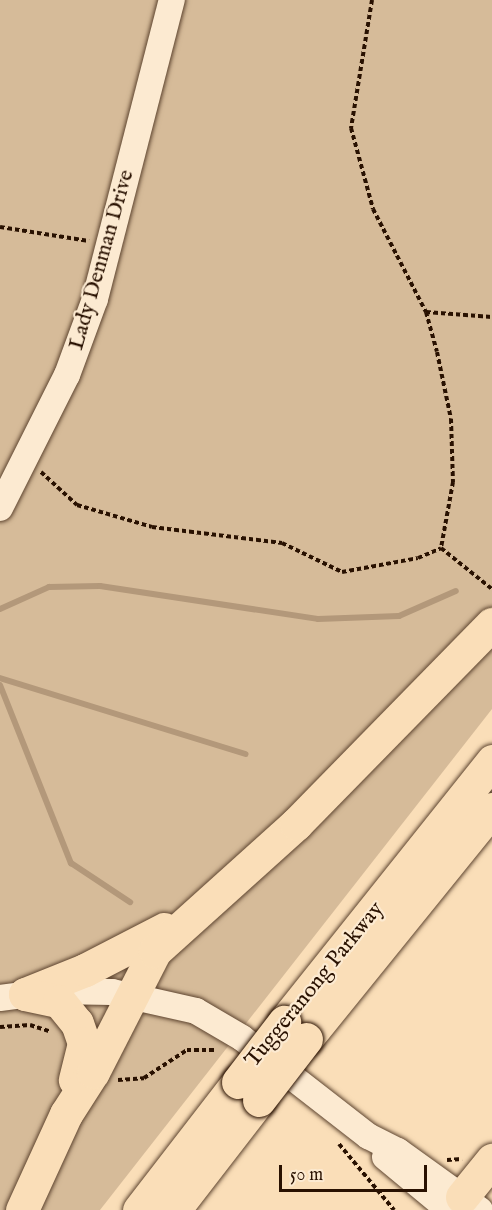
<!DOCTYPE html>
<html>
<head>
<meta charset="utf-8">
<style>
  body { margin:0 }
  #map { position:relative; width:492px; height:1210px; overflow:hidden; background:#fadeb8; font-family:"IM FELL English",serif }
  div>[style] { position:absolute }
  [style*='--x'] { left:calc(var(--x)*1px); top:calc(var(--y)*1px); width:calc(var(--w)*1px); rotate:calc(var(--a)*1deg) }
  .green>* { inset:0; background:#d6bb99 }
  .stream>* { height:6px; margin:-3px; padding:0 3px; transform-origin:3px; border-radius:3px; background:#b3987a }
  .path>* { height:4px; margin-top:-2px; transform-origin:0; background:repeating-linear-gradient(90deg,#291101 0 4.5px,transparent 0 7.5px) }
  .roads { filter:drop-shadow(0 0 2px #5d442f) drop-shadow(0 0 2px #5d442f) }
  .minor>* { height:26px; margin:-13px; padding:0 13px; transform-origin:13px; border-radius:13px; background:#fcead1 }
  .highway>* { height:33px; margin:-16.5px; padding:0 16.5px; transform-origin:16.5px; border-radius:16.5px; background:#fadeb8 }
  .bridges { filter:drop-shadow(0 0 2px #291101) drop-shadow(0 0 2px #291101) }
  .highway-bridge>* { height:33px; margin:-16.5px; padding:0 16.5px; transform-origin:16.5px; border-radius:16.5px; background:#fadeb8 }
  span { translate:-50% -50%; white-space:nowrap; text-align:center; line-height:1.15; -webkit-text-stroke:4.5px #fcead1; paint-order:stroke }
  .street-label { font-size:22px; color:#291101 }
  .scale { position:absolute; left:279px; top:1165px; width:148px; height:27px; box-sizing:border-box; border:3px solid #291101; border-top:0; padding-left:8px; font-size:18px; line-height:21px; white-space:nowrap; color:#291101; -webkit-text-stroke:4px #fcead1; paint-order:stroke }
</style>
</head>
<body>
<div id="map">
  <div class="green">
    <div style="clip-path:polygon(0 0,492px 0,492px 709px,100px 1210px,0 1210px)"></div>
  </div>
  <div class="stream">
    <div style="--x:0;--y:609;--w:54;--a:-24.2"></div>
    <div style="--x:49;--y:587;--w:51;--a:-1.1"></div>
    <div style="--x:100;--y:586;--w:220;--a:8.6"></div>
    <div style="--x:318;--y:619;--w:81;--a:-2.1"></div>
    <div style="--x:399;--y:616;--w:62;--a:-23.7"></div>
    <div style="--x:0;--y:678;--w:257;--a:17.2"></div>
    <div style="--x:0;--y:685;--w:192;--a:68.3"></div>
    <div style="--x:71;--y:863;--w:71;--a:33.5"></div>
  </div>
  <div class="path">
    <div style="--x:372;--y:0;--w:130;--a:99.3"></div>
    <div style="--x:351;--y:128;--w:84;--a:74.8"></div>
    <div style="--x:373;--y:209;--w:116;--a:62.8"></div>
    <div style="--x:426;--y:312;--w:41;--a:74.6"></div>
    <div style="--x:437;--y:352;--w:68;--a:78.2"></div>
    <div style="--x:451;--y:419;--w:63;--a:88.2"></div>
    <div style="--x:453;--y:482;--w:67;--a:100.3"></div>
    <div style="--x:0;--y:227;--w:90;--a:8.9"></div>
    <div style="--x:426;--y:312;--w:66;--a:4.3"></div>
    <div style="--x:41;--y:472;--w:49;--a:42.5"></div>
    <div style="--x:77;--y:505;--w:78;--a:16.3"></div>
    <div style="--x:152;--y:527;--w:131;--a:7"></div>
    <div style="--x:282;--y:543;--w:67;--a:25.8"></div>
    <div style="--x:342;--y:572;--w:77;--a:-10.4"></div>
    <div style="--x:418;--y:558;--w:25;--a:-23"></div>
    <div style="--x:441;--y:548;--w:65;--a:38.8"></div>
    <div style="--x:0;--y:1027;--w:30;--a:-4"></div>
    <div style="--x:30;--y:1025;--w:20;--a:18"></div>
    <div style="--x:118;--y:1080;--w:26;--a:-4"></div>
    <div style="--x:144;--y:1078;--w:51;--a:-33.1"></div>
    <div style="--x:187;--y:1050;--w:28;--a:0"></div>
    <div style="--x:339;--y:1144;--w:86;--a:50.2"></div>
    <div style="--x:447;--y:1160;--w:15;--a:-4"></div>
  </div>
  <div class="roads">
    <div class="minor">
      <div style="--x:0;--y:508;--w:149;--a:-63.3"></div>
      <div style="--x:67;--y:375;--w:81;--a:-69.8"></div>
      <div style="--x:95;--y:299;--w:309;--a:-75.6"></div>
      <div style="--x:0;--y:998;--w:53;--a:-7.5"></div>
      <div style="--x:53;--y:991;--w:59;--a:1"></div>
      <div style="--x:112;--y:992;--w:86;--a:12.7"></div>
      <div style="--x:196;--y:1011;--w:53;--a:30.4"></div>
      <div style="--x:242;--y:1038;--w:160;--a:37.9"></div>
      <div style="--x:368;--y:1136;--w:34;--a:27"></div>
      <div style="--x:398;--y:1151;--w:101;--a:35.7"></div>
      <div style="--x:385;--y:1157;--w:83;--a:39.6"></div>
    </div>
    <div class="highway">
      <div style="--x:25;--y:994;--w:65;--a:-21.8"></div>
      <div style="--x:85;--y:970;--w:89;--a:-27.4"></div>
      <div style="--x:25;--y:994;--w:35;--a:12"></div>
      <div style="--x:59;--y:1001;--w:28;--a:51"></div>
      <div style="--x:77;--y:1023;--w:21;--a:71"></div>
      <div style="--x:84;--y:1043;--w:38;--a:104"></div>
      <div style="--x:284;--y:1022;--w:334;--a:-51.4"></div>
      <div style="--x:306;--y:1039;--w:296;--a:-51"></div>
      <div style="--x:462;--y:1197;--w:48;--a:-51"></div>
      <div style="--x:22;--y:1210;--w:106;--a:-65.4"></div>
      <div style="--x:66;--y:1114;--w:50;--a:-57.3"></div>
      <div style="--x:93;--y:1072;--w:136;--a:-62.9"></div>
      <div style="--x:155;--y:951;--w:190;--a:-42"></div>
      <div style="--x:296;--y:824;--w:280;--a:-45.6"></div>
      <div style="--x:139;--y:1210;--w:162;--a:-52.3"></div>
      <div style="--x:174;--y:1210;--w:139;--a:-52.3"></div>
    </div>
  </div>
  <div class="bridges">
    <div class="highway-bridge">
      <div style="--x:238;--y:1082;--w:76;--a:-52.5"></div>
      <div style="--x:259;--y:1100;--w:77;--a:-52.4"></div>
    </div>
  </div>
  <div class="street-label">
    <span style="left:102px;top:260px;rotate:-74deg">Lady Denman Drive</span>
    <span style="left:315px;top:985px;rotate:-51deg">Tuggeranong Parkway</span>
  </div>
  <div class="scale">50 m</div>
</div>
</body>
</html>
